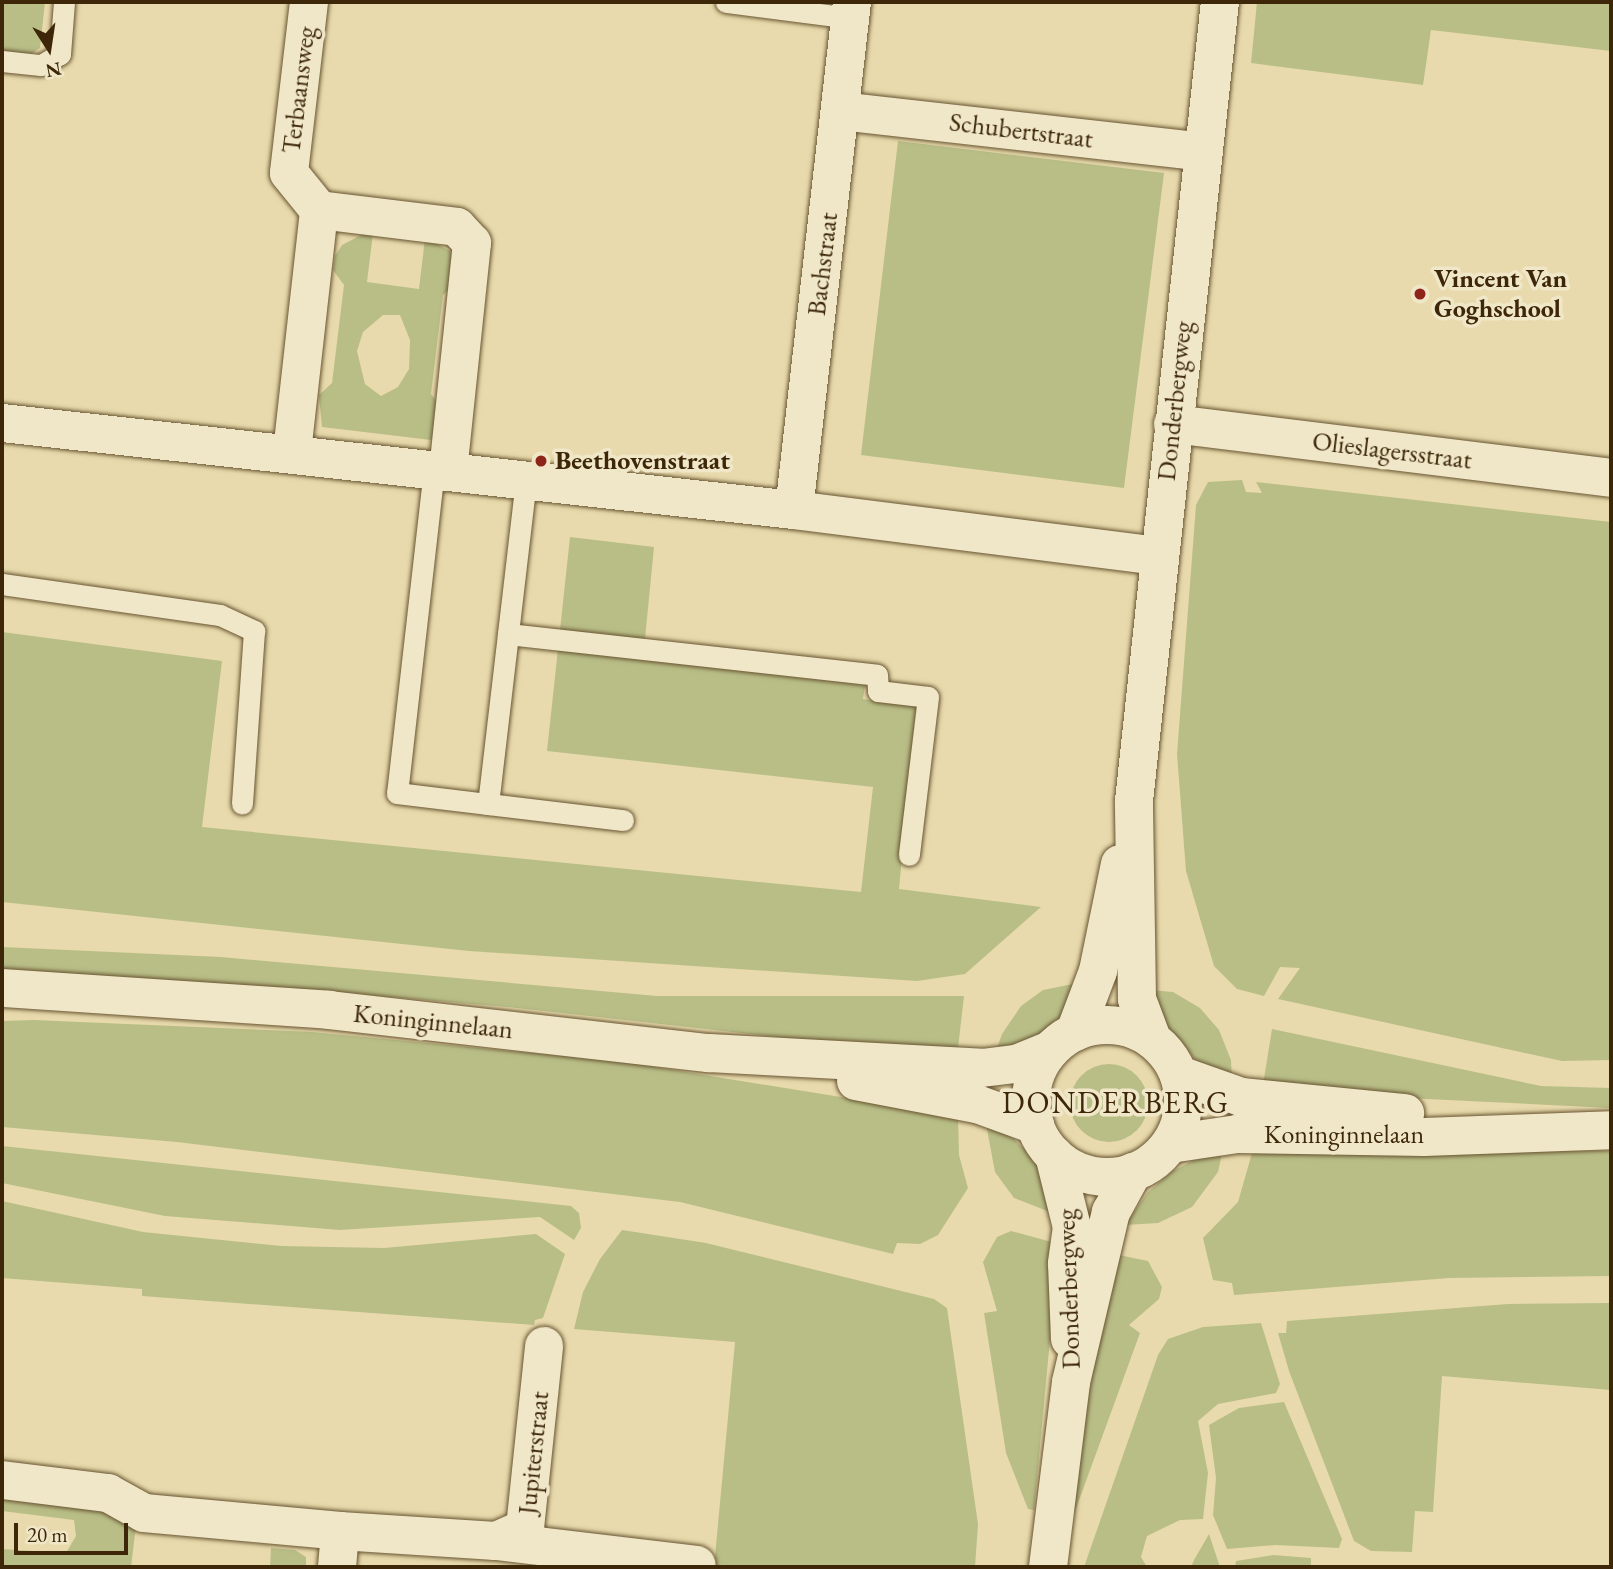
<!DOCTYPE html>
<html>
<head>
<meta charset="utf-8">
<style>
  body { margin:0 }
  #map { position:relative; width:1613px; height:1569px; overflow:hidden; background:#e8daac; font-family:"EB Garamond",serif }
  div>[style] { position:absolute }
  [style*='--x'] { left:calc(var(--x)*1px); top:calc(var(--y)*1px); width:calc(var(--w)*1px); rotate:calc(var(--a)*1deg) }
  .green>* { inset:0; background:#b9be87 }
  .round { border-radius:50% }
  .roads { filter:drop-shadow(0 0 2px #685431) drop-shadow(0 0 2px #685431) }
  .lane>* { height:21px; margin:-10.5px; padding:0 10.5px; transform-origin:10.5px; border-radius:10.5px; background:#f0e7c9 }
  .street>* { height:38px; margin:-19px; padding:0 19px; transform-origin:19px; border-radius:19px; background:#f0e7c9 }
  .secondary>* { height:38px; margin:-19px; padding:0 19px; transform-origin:19px; border-radius:19px; background:#f0e7c9 }
  .secondary>.ring { margin:-19px; padding:0; box-sizing:content-box; background:none; border:38px solid #f0e7c9; border-radius:50% }
  .dots>* { width:19px; height:19px; translate:-50% -50%; box-sizing:border-box; border:4px solid #f0e7c9; border-radius:50% }
  span { translate:-50% -50%; white-space:nowrap; text-align:center; line-height:1.15; -webkit-text-stroke:7px #f0e7c9; paint-order:stroke }
  .street-label { font-size:26px; color:#3d2708 }
  .poi-label { font-size:26px; color:#3d2708; font-weight:700 }
  .left { translate:0 -50%; text-align:left }
  .quarter-label { font-size:30px; color:#3d2708; letter-spacing:2px }
  .frame { position:absolute; inset:0; border:4px solid #3d2708; pointer-events:none }
  .north { position:absolute; left:14px; top:14px; width:70px; height:70px; -webkit-text-stroke:5px #f0e7c9; paint-order:stroke; rotate:168deg; font-size:19px; font-weight:700; line-height:28px; text-align:center; color:#3d2708 }
  .north::after { content:''; display:block; margin:auto; width:24px; height:32px; background:#3d2708; clip-path:polygon(50% 0,100% 100%,50% 72%,0 100%) }
  .scale { position:absolute; left:14px; top:1523px; width:114px; height:32px; box-sizing:border-box; border:4px solid #3d2708; border-top:0; padding-left:9px; font-size:21px; line-height:24px; white-space:nowrap; color:#3d2708; -webkit-text-stroke:5px #f0e7c9; paint-order:stroke }
</style>
</head>
<body>
<div id="map">
  <div class="green">
    <div style="clip-path:polygon(2px 2px,45px 2px,40px 48px,28px 56px,2px 55px)"></div>
    <div style="clip-path:polygon(1257px 2px,1611px 2px,1611px 51px,1431px 30px,1423px 85px,1251px 63px)"></div>
    <div style="clip-path:polygon(898px 141px,1164px 173px,1124px 488px,861px 455px)"></div>
    <div style="clip-path:polygon(evenodd,365px 233px,373px 233px,367px 282px,419px 289px,425px 238px,450px 251px,457px 270px,455px 284px,443px 295px,431px 394px,440px 406px,439px 425px,431px 440px,322px 427px,319px 395px,332px 383px,344px 285px,333px 270px,335px 256px,342px 245px,365px 233px,383px 315px,400px 315px,410px 340px,409px 369px,398px 387px,381px 396px,365px 384px,357px 351px,363px 332px,383px 315px)"></div>
    <div style="clip-path:polygon(1242px 480px,1246px 492px,1262px 493px,1256px 482px,1611px 522px,1611px 1060px,1562px 1061px,1278px 999px,1300px 968px,1280px 967px,1264px 996px,1237px 989px,1214px 966px,1186px 871px,1177px 754px,1196px 505px,1208px 482px)"></div>
    <div style="clip-path:polygon(570px 537px,654px 547px,643px 659px,865px 685px,863px 699px,916px 707px,899px 889px,1041px 907px,965px 974px,917px 981px,469px 951px,2px 902px,2px 632px,222px 661px,202px 827px,861px 892px,873px 787px,547px 751px)"></div>
    <div style="clip-path:polygon(2px 947px,221px 957px,657px 996px,964px 996px,957px 1057px,508px 1007px,260px 986px,2px 975px)"></div>
    <div style="clip-path:polygon(1083px 982px,1054px 1026px,993px 1060px,1002px 1034px,1021px 1006px,1043px 990px)"></div>
    <div style="clip-path:polygon(1151px 990px,1173px 992px,1200px 1008px,1219px 1030px,1231px 1060px,1232px 1083px,1197px 1061px,1167px 1029px)"></div>
    <div style="clip-path:polygon(34px 1020px,312px 1032px,624px 1062px,958px 1116px,959px 1155px,968px 1188px,938px 1235px,920px 1244px,897px 1243px,893px 1254px,680px 1202px,177px 1142px,2px 1127px,2px 1021px)"></div>
    <div style="clip-path:polygon(1272px 1029px,1541px 1086px,1611px 1088px,1611px 1108px,1262px 1091px)"></div>
    <div class="round" style="left:1070px;top:1064px;width:78px;height:78px"></div>
    <div style="clip-path:polygon(986px 1124px,1014px 1139px,1037px 1162px,1060px 1216px,1014px 1198px,995px 1172px)"></div>
    <div style="clip-path:polygon(2px 1146px,571px 1206px,579px 1213px,581px 1228px,574px 1240px,540px 1217px,340px 1230px,165px 1216px,2px 1183px)"></div>
    <div style="clip-path:polygon(1254px 1146px,1611px 1151px,1611px 1276px,1449px 1278px,1234px 1295px,1232px 1283px,1213px 1280px,1203px 1238px,1238px 1202px)"></div>
    <div style="clip-path:polygon(1222px 1154px,1218px 1172px,1192px 1207px,1158px 1223px,1125px 1225px,1148px 1192px,1173px 1171px,1198px 1158px)"></div>
    <div style="clip-path:polygon(2px 1201px,143px 1232px,281px 1246px,384px 1248px,536px 1234px,565px 1254px,543px 1318px,535px 1320px,534px 1325px,142px 1296px,142px 1289px,2px 1278px)"></div>
    <div style="clip-path:polygon(622px 1230px,706px 1243px,934px 1299px,947px 1308px,978px 1524px,975px 1567px,714px 1567px,735px 1342px,574px 1329px,583px 1292px,600px 1259px)"></div>
    <div style="clip-path:polygon(1011px 1231px,1059px 1244px,1034px 1510px,1028px 1509px,1006px 1453px,984px 1313px,997px 1311px,983px 1262px,997px 1237px)"></div>
    <div style="clip-path:polygon(1114px 1254px,1148px 1261px,1162px 1287px,1159px 1299px,1129px 1325px,1140px 1333px,1074px 1514px,1068px 1512px)"></div>
    <div style="clip-path:polygon(1611px 1303px,1611px 1390px,1442px 1376px,1433px 1512px,1415px 1511px,1412px 1552px,1371px 1551px,1354px 1541px,1289px 1371px,1278px 1333px,1286px 1333px,1287px 1321px,1508px 1304px)"></div>
    <div style="clip-path:polygon(1261px 1323px,1280px 1384px,1276px 1393px,1218px 1404px,1198px 1421px,1208px 1473px,1203px 1519px,1180px 1520px,1147px 1536px,1141px 1557px,1147px 1567px,1084px 1567px,1158px 1355px,1168px 1339px,1203px 1327px)"></div>
    <div style="clip-path:polygon(1284px 1402px,1342px 1539px,1339px 1548px,1276px 1545px,1227px 1549px,1213px 1515px,1216px 1478px,1209px 1425px,1239px 1408px)"></div>
    <div style="clip-path:polygon(2px 1496px,93px 1505px,136px 1526px,131px 1567px,2px 1567px,2px 1549px,66px 1553px,76px 1536px,74px 1520px,2px 1511px)"></div>
    <div style="clip-path:polygon(1209px 1534px,1220px 1567px,1191px 1567px,1194px 1560px)"></div>
    <div style="clip-path:polygon(271px 1548px,295px 1550px,306px 1557px,306px 1567px,270px 1567px)"></div>
    <div style="clip-path:polygon(1273px 1555px,1311px 1558px,1311px 1567px,1235px 1567px,1236px 1561px)"></div>
  </div>
  <div class="roads">
    <div class="lane">
      <div style="--x:726;--y:2;--w:126;--a:7.3"></div>
      <div style="--x:2;--y:61;--w:39;--a:6"></div>
      <div style="--x:41;--y:65;--w:22;--a:-30"></div>
      <div style="--x:60;--y:54;--w:52;--a:-85.6"></div>
      <div style="--x:434;--y:469;--w:326;--a:96.5"></div>
      <div style="--x:397;--y:793;--w:92;--a:6.9"></div>
      <div style="--x:526;--y:480;--w:155;--a:96.7"></div>
      <div style="--x:508;--y:634;--w:371;--a:6.3"></div>
      <div style="--x:877;--y:675;--w:16;--a:86"></div>
      <div style="--x:878;--y:691;--w:50;--a:6.8"></div>
      <div style="--x:928;--y:697;--w:159;--a:96.9"></div>
      <div style="--x:2;--y:584;--w:220;--a:8.1"></div>
      <div style="--x:220;--y:615;--w:38;--a:25"></div>
      <div style="--x:254;--y:631;--w:173;--a:94"></div>
      <div style="--x:508;--y:634;--w:171;--a:96.7"></div>
      <div style="--x:488;--y:804;--w:136;--a:6.8"></div>
    </div>
    <div class="street">
      <div style="--x:309;--y:2;--w:172;--a:96.7"></div>
      <div style="--x:289;--y:173;--w:48;--a:51"></div>
      <div style="--x:840;--y:111;--w:365;--a:6.4"></div>
      <div style="--x:319;--y:210;--w:139;--a:7"></div>
      <div style="--x:457;--y:227;--w:22;--a:47"></div>
      <div style="--x:472;--y:243;--w:228;--a:96"></div>
      <div style="--x:2;--y:423;--w:797;--a:6.27"></div>
      <div style="--x:794;--y:510;--w:367;--a:7.2"></div>
      <div style="--x:1173;--y:424;--w:441;--a:7"></div>
      <div style="--x:292;--y:452;--w:244;--a:-83.6"></div>
      <div style="--x:794;--y:510;--w:511;--a:-83.49"></div>
      <div style="--x:1075;--y:1032;--w:65;--a:-69.3"></div>
      <div style="--x:1098;--y:971;--w:109;--a:-78.4"></div>
      <div style="--x:1152;--y:1039;--w:43;--a:-110.6"></div>
      <div style="--x:1137;--y:999;--w:198;--a:-90.9"></div>
      <div style="--x:1134;--y:801;--w:804;--a:-83.86"></div>
      <div style="--x:1054;--y:1155;--w:74;--a:76"></div>
      <div style="--x:1072;--y:1227;--w:37;--a:98"></div>
      <div style="--x:1067;--y:1264;--w:75;--a:87.7"></div>
      <div style="--x:2;--y:1480;--w:107;--a:7"></div>
      <div style="--x:108;--y:1493;--w:41;--a:29.1"></div>
      <div style="--x:144;--y:1513;--w:197;--a:5.2"></div>
      <div style="--x:496;--y:1541;--w:202;--a:6.8"></div>
      <div style="--x:337;--y:1567;--w:36;--a:-85"></div>
      <div style="--x:340;--y:1531;--w:156;--a:3.7"></div>
      <div style="--x:496;--y:1541;--w:32;--a:-24"></div>
      <div style="--x:525;--y:1528;--w:183;--a:-84"></div>
      <div style="--x:1048;--y:1567;--w:186;--a:-82.9"></div>
      <div style="--x:1071;--y:1382;--w:175;--a:-76.8"></div>
      <div style="--x:1111;--y:1212;--w:46;--a:-61.2"></div>
    </div>
    <div class="secondary">
      <div style="--x:2;--y:988;--w:328;--a:3.8"></div>
      <div style="--x:329;--y:1010;--w:382;--a:6.5"></div>
      <div style="--x:709;--y:1053;--w:273;--a:3.1"></div>
      <div style="--x:982;--y:1068;--w:34;--a:-7"></div>
      <div style="--x:1016;--y:1064;--w:35;--a:-22"></div>
      <div class="ring" style="left:1031px;top:1025px;width:114px;height:114px"></div>
      <div style="--x:1179;--y:1075;--w:66;--a:19.5"></div>
      <div style="--x:1241;--y:1097;--w:165;--a:5.6"></div>
      <div style="--x:856;--y:1081;--w:123;--a:10.8"></div>
      <div style="--x:977;--y:1104;--w:62;--a:19.9"></div>
      <div style="--x:1170;--y:1144;--w:68;--a:-8.5"></div>
      <div style="--x:1237;--y:1134;--w:187;--a:0.9"></div>
      <div style="--x:1424;--y:1137;--w:187;--a:-2.1"></div>
    </div>
  </div>
  <div class="dots">
    <div style="left:1420px;top:294px;background:#8f2418"></div>
    <div style="left:541px;top:461px;background:#8f2418"></div>
  </div>
  <div class="street-label">
    <span style="left:299px;top:90px;rotate:-83deg">Terbaansweg</span>
    <span style="left:1021px;top:131px;rotate:7deg">Schubertstraat</span>
    <span style="left:823px;top:264px;rotate:-83deg">Bachstraat</span>
    <span style="left:1175px;top:401px;rotate:-84deg">Donderbergweg</span>
    <span style="left:1392px;top:451px;rotate:7deg">Olieslagersstraat</span>
    <span style="left:433px;top:1022px;rotate:6deg">Koninginnelaan</span>
    <span style="left:1344px;top:1135px">Koninginnelaan</span>
    <span style="left:1069px;top:1289px;rotate:-92deg">Donderbergweg</span>
    <span style="left:534px;top:1453px;rotate:-84deg">Jupiterstraat</span>
  </div>
  <div class="poi-label">
    <span class="left" style="left:1434px;top:294px">Vincent Van<br>Goghschool</span>
    <span class="left" style="left:555px;top:461px">Beethovenstraat</span>
  </div>
  <div class="quarter-label">
    <span style="left:1116px;top:1103px">DONDERBERG</span>
  </div>
  <div class="frame"></div>
  <div class="north">N</div>
  <div class="scale">20 m</div>
</div>
</body>
</html>
